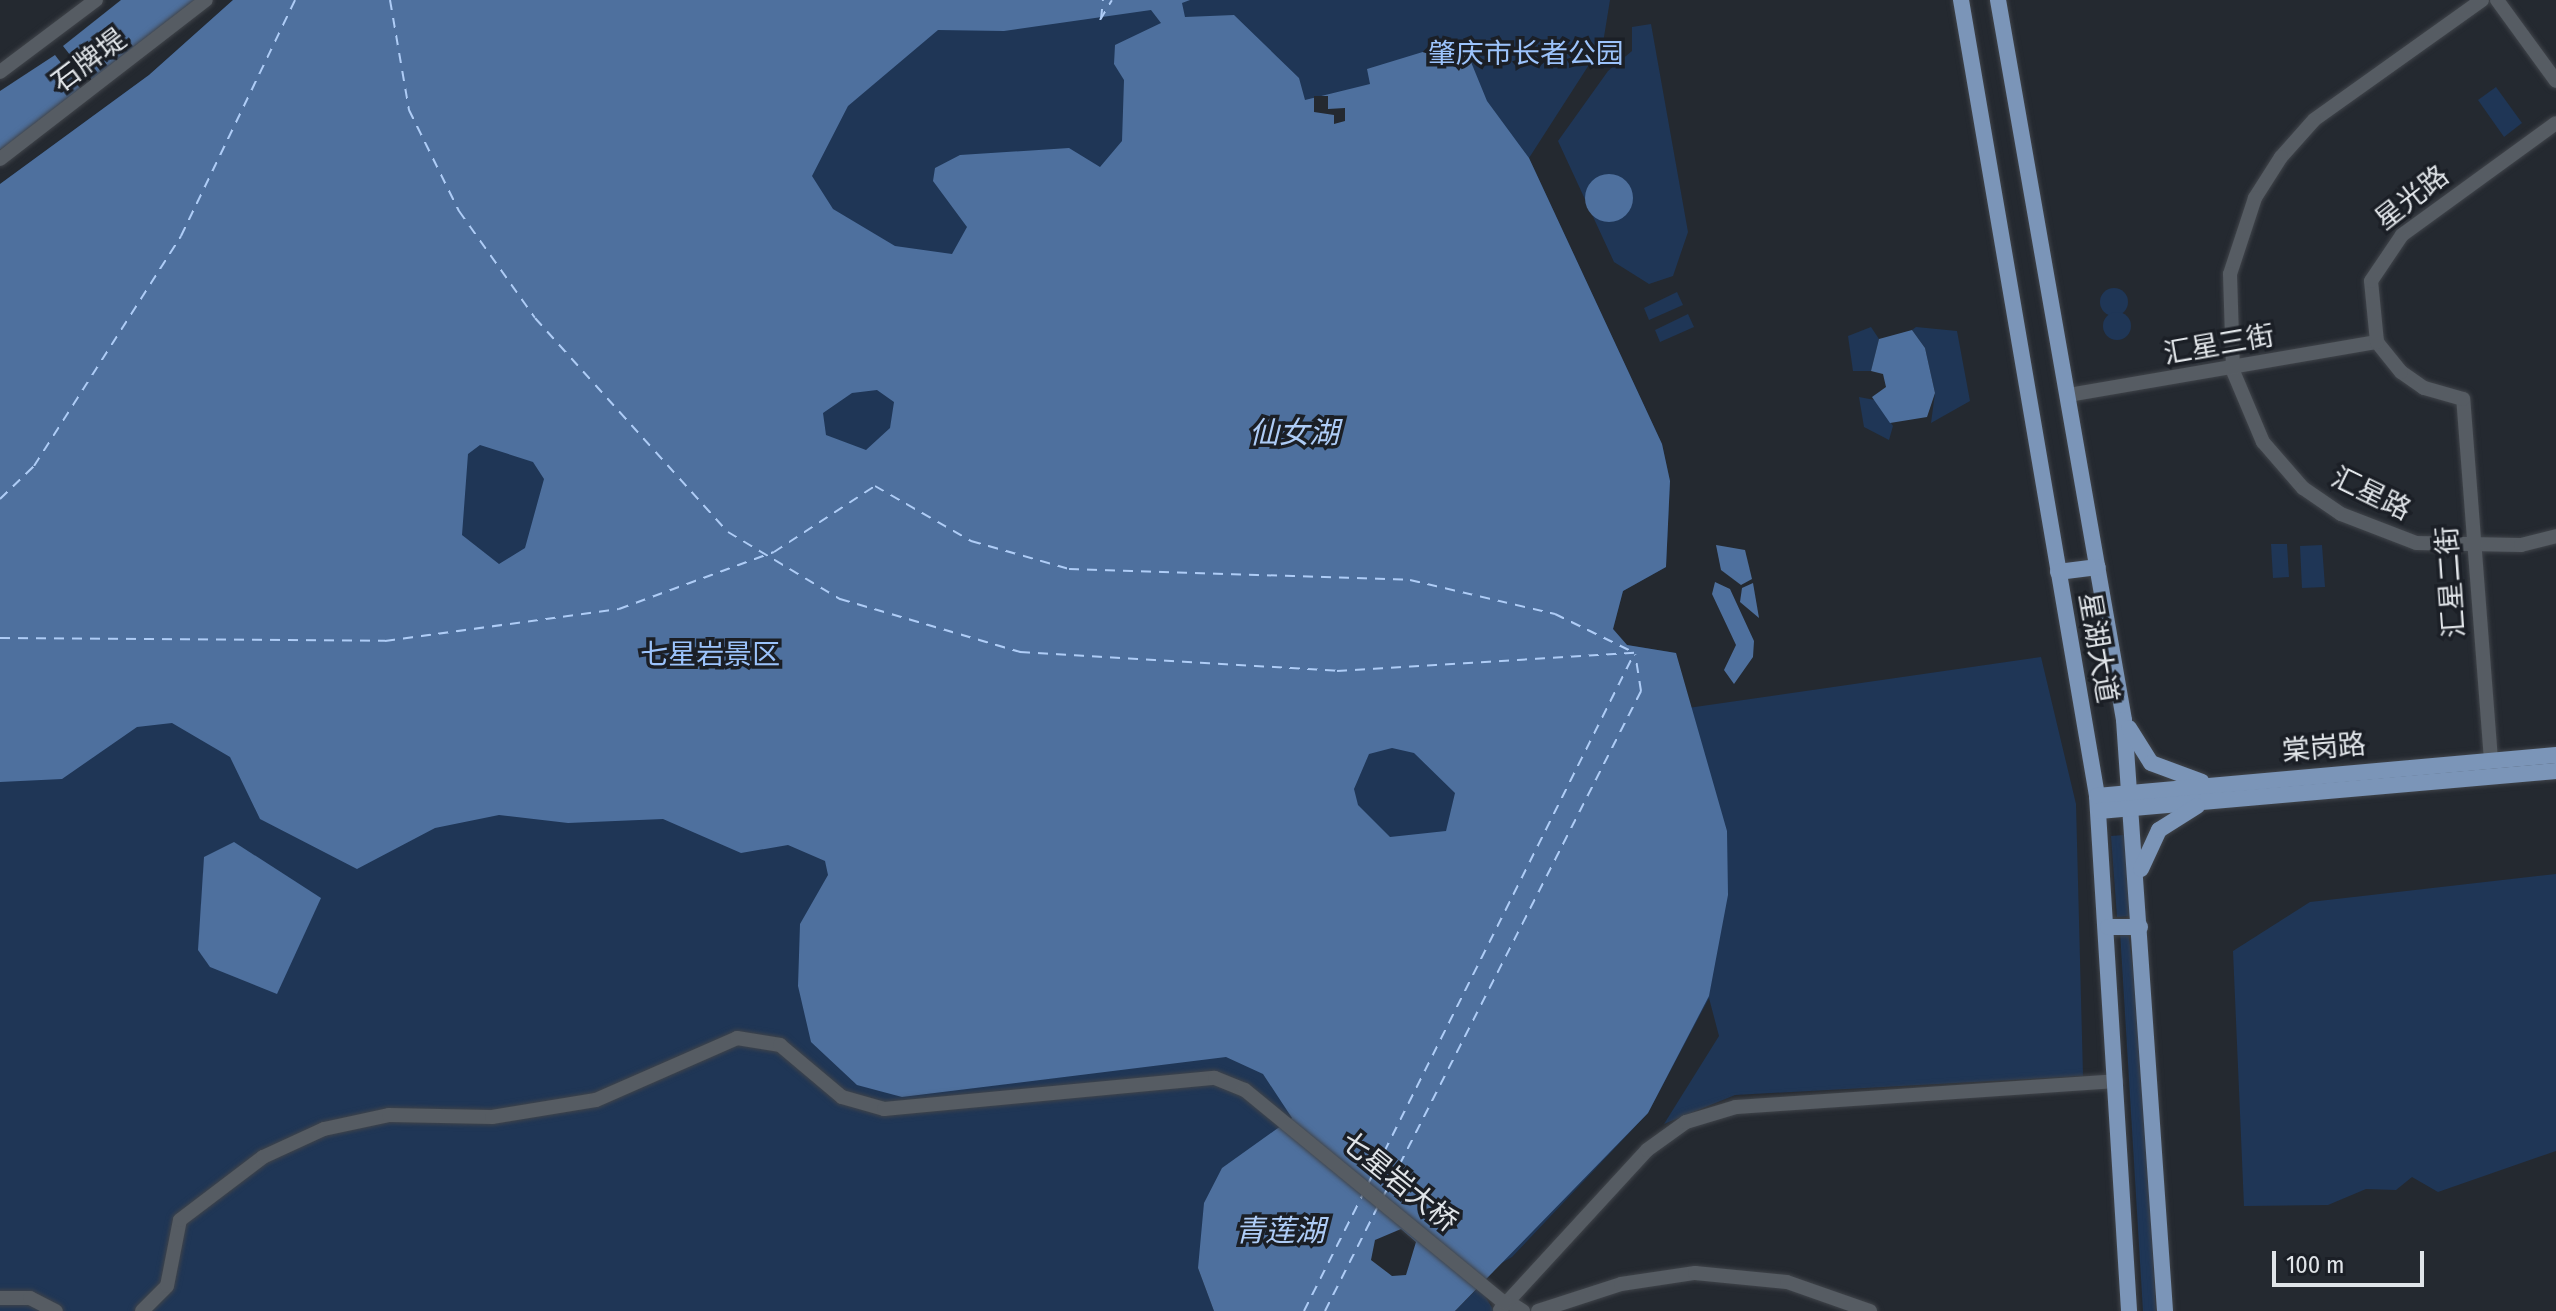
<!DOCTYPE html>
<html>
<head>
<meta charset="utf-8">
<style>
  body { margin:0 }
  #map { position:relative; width:2556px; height:1311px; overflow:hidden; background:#242930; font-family:"Fira Sans Condensed","Noto Sans SC",sans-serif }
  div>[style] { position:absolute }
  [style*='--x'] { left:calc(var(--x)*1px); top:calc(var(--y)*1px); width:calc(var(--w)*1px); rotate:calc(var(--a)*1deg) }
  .green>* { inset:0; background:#1f3656 }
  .round { border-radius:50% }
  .water>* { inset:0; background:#4e709e }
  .pier>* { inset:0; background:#242930 }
  .ferry>* { height:2px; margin-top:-1px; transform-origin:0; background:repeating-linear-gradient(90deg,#aeccf6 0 10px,transparent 0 18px) }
  .roads { filter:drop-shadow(0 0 2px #40444a) drop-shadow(0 0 2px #40444a) }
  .minor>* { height:14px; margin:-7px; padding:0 7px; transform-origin:7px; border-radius:7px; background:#565c63 }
  .major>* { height:16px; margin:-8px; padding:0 8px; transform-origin:8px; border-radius:8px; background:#7b95b8 }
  span { translate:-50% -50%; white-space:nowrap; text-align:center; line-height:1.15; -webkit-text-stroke:7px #1b1f26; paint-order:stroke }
  .park-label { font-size:28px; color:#9cc3fb }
  .street-label { font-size:28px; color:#e0e4e8 }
  .water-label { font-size:30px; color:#aeccf6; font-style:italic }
  .scale { position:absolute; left:2272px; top:1251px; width:152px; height:36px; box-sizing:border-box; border:4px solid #e0e4e8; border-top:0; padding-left:10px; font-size:24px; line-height:28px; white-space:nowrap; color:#e0e4e8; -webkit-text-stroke:6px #1b1f26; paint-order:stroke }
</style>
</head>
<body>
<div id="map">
  <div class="green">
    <div style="clip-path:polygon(233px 0,1610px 0,1603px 43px,1529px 158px,1662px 444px,1670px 481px,1666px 567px,1623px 591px,1613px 629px,1627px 645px,1676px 653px,1688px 708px,2041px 657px,2076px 804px,2083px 1076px,1735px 1095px,1664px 1124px,1719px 1036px,1709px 998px,1648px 1113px,1512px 1257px,1486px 1272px,1479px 1286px,1494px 1311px,1455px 1311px,1479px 1287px,1282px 1130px,1198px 1268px,1214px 1311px,0 1311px,0 184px,149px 75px)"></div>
    <div style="clip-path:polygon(1651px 24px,1688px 232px,1673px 276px,1649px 284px,1614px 262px,1558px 141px,1608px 71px,1632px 51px,1632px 27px)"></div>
    <div style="clip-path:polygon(2496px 87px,2522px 123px,2504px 137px,2478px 100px)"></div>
    <div class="round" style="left:2100px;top:288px;width:28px;height:28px"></div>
    <div style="clip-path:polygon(1677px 292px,1683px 305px,1649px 320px,1644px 308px)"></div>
    <div class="round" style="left:2103px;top:312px;width:28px;height:28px"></div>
    <div style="clip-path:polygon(1688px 314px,1694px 327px,1660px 342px,1655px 330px)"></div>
    <div style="clip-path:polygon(1871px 327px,1879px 339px,1871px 371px,1853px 371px,1848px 336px)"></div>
    <div style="clip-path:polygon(1916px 327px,1957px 331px,1970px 401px,1931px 423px,1935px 393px,1925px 348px,1912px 330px)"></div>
    <div style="clip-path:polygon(1859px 397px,1875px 400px,1893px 426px,1889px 440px,1864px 427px)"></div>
    <div style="clip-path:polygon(2271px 544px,2287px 544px,2289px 577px,2273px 578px)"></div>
    <div style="clip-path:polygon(2322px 545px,2325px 587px,2302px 588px,2300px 546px)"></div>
    <div style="clip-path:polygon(2124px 835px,2131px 916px,2117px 917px,2111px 836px)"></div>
    <div style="clip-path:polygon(2556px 874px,2556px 1151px,2438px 1192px,2412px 1177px,2396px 1190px,2366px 1189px,2328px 1205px,2244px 1206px,2233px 951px,2310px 902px)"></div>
    <div style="clip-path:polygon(2120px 931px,2128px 931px,2140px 1024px,2156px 1311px,2143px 1311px)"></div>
  </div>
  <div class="water">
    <div style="clip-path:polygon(121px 0,195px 0,93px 84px,63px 46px)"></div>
    <div style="clip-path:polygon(evenodd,233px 0,1190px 0,1182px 3px,1185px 17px,1234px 15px,1299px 78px,1305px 100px,1370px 84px,1367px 69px,1462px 40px,1487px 101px,1529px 158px,1662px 444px,1670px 481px,1666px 567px,1623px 591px,1613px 629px,1627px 645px,1676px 653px,1727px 831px,1728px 895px,1709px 996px,1648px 1113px,1455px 1311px,1214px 1311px,1198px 1268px,1204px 1203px,1222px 1168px,1292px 1118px,1263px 1074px,1226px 1057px,902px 1097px,857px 1085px,811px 1042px,798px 986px,800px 924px,828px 875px,825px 861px,788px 845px,741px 853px,663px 819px,568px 823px,499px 815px,435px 828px,357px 869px,260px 819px,230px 757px,172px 723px,137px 727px,62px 779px,0 782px,0 184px,149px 75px,233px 0,1151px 10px,1161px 23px,1115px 45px,1114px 64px,1124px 80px,1122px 141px,1100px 167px,1069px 148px,960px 155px,935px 168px,933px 181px,967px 227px,952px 254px,895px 246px,833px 209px,812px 176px,848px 106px,938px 30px,1004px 31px,1151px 10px,233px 0,877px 390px,894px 402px,890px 428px,866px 450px,826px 435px,823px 413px,852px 393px,877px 390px,233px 0,480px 445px,533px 462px,544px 479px,525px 548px,499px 564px,462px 535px,468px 454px,480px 445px,233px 0,1392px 748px,1414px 753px,1455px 793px,1446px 831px,1390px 837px,1358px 805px,1354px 789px,1369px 754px,1392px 748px,233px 0,1401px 1229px,1416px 1242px,1406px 1275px,1392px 1276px,1371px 1260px,1375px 1240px,1401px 1229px)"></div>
    <div style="clip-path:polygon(55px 55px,83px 92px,0 150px,0 91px)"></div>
    <div class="round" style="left:1585px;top:174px;width:48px;height:48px"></div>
    <div style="clip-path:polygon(1912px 330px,1925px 348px,1935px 393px,1927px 417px,1890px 423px,1872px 397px,1886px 387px,1883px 374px,1871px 371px,1879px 339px)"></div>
    <div style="clip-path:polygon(1716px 545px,1745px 550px,1752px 579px,1741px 585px,1721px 570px)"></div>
    <div style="clip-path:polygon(1715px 582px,1730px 589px,1754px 641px,1753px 657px,1734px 684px,1724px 670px,1736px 645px,1712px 594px)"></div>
    <div style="clip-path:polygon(1753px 583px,1759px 618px,1740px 602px,1742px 588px)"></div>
    <div style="clip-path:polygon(234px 842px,321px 898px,277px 994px,210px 967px,198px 950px,204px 857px)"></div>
  </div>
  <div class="pier">
    <div style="clip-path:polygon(1314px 96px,1328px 96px,1328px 109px,1345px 108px,1345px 121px,1334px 124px,1334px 115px,1314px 112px)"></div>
  </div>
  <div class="ferry">
    <div style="--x:390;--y:0;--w:112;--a:80.2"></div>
    <div style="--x:409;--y:110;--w:113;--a:63.7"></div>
    <div style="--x:459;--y:211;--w:131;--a:54.6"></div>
    <div style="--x:535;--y:318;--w:288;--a:48"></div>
    <div style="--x:728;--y:532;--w:131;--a:30.9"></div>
    <div style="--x:840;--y:599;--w:188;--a:16.4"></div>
    <div style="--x:1020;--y:652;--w:318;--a:3.4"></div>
    <div style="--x:1337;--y:671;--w:298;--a:-3.5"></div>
    <div style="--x:1101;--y:19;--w:19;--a:-84"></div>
    <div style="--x:1100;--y:20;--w:23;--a:-59"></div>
    <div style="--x:0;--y:499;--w:47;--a:-44.1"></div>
    <div style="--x:34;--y:466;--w:273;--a:-57.4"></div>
    <div style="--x:181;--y:236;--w:262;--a:-64.2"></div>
    <div style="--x:0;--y:638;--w:385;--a:0.4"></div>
    <div style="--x:385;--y:641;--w:236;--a:-7.8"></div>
    <div style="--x:619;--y:609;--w:165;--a:-20.2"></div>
    <div style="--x:774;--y:552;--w:121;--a:-33.2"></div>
    <div style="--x:875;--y:486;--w:111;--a:29.8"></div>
    <div style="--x:971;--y:541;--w:102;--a:15.9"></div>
    <div style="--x:1069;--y:569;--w:341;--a:1.8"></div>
    <div style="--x:1410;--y:580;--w:149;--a:13.2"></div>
    <div style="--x:1555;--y:614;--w:89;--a:26"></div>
    <div style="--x:1368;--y:1184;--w:593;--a:-63.35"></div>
    <div style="--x:1383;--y:1197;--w:568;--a:-62.98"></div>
    <div style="--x:1641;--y:691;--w:37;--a:-99"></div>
    <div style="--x:1304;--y:1311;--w:131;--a:-63.2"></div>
    <div style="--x:1325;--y:1311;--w:118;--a:-63.2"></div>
  </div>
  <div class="roads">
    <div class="minor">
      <div style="--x:2482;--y:0;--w:206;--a:144.5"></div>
      <div style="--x:2314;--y:120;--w:50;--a:131.7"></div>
      <div style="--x:2281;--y:157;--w:49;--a:122.4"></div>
      <div style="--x:2255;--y:198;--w:80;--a:108.2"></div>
      <div style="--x:2230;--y:274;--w:97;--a:88.2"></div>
      <div style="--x:2233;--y:371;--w:77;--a:67.1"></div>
      <div style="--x:2263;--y:442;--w:61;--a:49"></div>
      <div style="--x:2303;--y:488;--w:46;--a:34.4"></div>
      <div style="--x:2341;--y:514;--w:80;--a:21.1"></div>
      <div style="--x:2416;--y:543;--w:105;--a:1.1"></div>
      <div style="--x:2521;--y:545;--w:36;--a:-14"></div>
      <div style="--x:2497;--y:0;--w:100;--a:53.9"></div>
      <div style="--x:0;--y:72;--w:120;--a:-36.9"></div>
      <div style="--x:0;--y:159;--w:260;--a:-37.7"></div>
      <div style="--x:2069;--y:395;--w:313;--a:-9.8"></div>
      <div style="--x:2491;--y:760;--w:362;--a:-94.4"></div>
      <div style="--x:2463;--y:399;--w:41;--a:-164.2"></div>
      <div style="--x:2424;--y:388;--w:28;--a:-145"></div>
      <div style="--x:2401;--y:372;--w:38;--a:-129"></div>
      <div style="--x:2377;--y:342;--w:61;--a:-95.6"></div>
      <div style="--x:2371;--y:281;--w:55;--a:-56"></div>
      <div style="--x:2402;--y:235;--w:190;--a:-36"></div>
      <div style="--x:0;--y:1298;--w:30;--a:0"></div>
      <div style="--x:30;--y:1298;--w:29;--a:27"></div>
      <div style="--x:1507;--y:1301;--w:19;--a:32"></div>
      <div style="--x:1500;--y:1310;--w:217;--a:-47.4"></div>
      <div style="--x:1647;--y:1150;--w:48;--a:-35.7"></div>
      <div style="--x:1686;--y:1122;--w:52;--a:-16.7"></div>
      <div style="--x:1736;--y:1107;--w:381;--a:-3.9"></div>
      <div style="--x:142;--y:1311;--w:35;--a:-45"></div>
      <div style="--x:167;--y:1286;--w:67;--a:-78.9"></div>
      <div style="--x:180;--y:1220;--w:104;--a:-37.2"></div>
      <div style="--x:263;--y:1157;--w:67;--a:-24.7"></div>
      <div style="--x:324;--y:1129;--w:66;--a:-12.2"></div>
      <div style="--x:389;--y:1115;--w:103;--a:1.1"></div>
      <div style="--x:492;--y:1117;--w:105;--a:-9.3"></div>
      <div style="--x:596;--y:1100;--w:154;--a:-23.7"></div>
      <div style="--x:737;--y:1038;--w:44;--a:9.2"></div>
      <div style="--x:780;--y:1045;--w:81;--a:40"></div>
      <div style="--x:842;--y:1097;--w:44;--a:15.9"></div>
      <div style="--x:884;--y:1109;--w:332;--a:-5.4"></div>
      <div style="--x:1215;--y:1078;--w:32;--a:22"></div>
      <div style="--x:1245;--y:1090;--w:335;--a:39.4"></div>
      <div style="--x:1538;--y:1311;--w:87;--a:-18"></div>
      <div style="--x:1621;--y:1284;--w:75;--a:-8.5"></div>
      <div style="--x:1695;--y:1273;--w:92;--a:5.6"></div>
      <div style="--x:1787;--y:1282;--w:88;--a:19.3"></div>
    </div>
    <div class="major">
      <div style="--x:1961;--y:0;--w:808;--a:80.3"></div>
      <div style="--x:2097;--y:796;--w:516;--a:86.44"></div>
      <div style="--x:1998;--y:0;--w:731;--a:80.07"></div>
      <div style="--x:2124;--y:720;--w:592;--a:86.03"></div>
      <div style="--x:2058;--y:572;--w:40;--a:-7.1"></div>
      <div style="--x:2129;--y:728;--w:41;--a:57.8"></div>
      <div style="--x:2151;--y:763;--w:54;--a:20.4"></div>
      <div style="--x:2097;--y:796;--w:461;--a:-5.1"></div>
      <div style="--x:2099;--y:811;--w:459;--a:-5"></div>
      <div style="--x:2141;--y:869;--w:43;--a:-65.2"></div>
      <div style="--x:2159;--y:830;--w:45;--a:-32.3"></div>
      <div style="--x:2108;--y:927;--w:32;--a:0"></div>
    </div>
  </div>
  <div class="park-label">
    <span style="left:1526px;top:54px">肇庆市长者公园</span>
    <span style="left:710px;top:655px">七星岩景区</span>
  </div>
  <div class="street-label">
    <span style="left:89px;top:61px;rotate:-37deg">石牌堤</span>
    <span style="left:2412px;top:198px;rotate:-38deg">星光路</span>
    <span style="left:2219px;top:345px;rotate:-10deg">汇星三街</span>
    <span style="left:2371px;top:494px;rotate:26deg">汇星路</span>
    <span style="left:2451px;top:582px;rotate:-94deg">汇星二街</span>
    <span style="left:2098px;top:648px;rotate:80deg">星湖大道</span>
    <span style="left:2324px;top:748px;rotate:-5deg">棠岗路</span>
    <span style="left:1399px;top:1182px;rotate:39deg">七星岩大桥</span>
  </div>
  <div class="water-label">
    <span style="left:1294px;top:433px">仙女湖</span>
    <span style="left:1280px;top:1231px">青莲湖</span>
  </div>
  <div class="scale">100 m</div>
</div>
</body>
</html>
